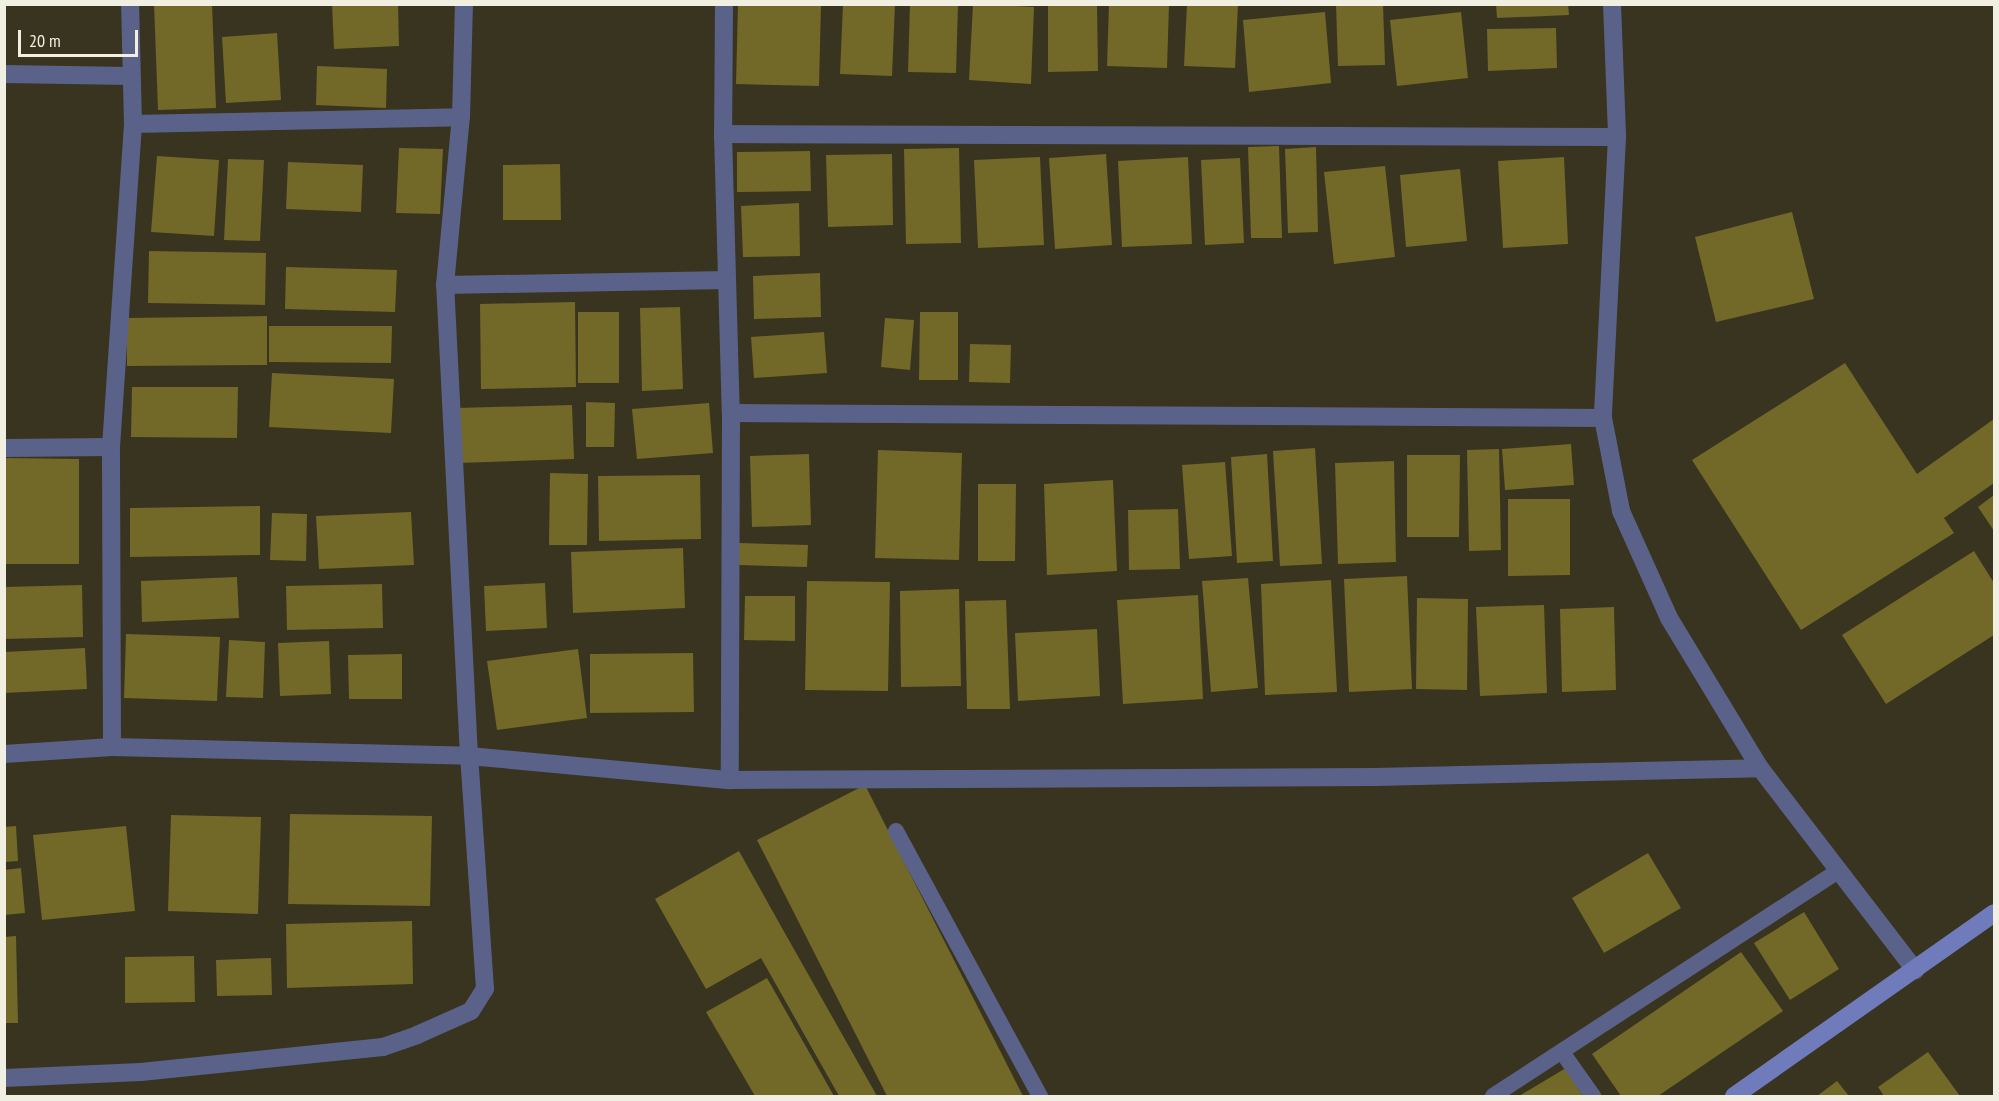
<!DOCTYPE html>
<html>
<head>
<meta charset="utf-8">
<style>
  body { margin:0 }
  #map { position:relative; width:1999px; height:1101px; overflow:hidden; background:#38341f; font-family:"PT Sans Narrow",sans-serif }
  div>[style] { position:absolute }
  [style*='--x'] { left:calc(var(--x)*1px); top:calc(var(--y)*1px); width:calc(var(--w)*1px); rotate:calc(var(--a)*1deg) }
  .building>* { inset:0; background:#726828 }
  .lane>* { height:16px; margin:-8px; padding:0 8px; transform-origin:8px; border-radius:8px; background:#5a628a }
  .street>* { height:18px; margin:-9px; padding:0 9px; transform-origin:9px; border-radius:9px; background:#5a628a }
  .secondary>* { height:18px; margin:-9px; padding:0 9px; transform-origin:9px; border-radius:9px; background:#6f7bbb }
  span { translate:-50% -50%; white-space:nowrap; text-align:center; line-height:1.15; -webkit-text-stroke:4.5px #38341f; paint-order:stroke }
  .frame { position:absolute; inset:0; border:6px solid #f1efe2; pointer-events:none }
  .scale { position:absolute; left:18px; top:30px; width:120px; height:27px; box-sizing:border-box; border:3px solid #f1efe2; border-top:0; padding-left:8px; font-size:18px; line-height:21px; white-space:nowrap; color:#f1efe2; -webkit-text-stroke:4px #38341f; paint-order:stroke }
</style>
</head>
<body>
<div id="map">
  <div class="building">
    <div style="clip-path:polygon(154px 4px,212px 4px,216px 108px,158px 110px)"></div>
    <div style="clip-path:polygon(332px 4px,398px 4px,399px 46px,334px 49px)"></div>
    <div style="clip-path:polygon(738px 4px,821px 4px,819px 86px,736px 84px)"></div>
    <div style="clip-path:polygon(843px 4px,895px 4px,892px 76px,840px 74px)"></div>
    <div style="clip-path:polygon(910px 4px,958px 4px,956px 73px,908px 72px)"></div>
    <div style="clip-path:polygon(973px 4px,1034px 7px,1031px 84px,969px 80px)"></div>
    <div style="clip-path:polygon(1048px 4px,1097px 4px,1098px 71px,1048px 72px)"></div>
    <div style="clip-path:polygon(1109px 4px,1169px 4px,1167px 68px,1107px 66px)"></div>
    <div style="clip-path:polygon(1187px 4px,1238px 4px,1235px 68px,1184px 66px)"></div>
    <div style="clip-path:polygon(1336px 4px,1383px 4px,1385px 65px,1338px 66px)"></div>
    <div style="clip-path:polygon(1496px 4px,1568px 4px,1569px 15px,1497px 18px)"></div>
    <div style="clip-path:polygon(1325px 12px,1331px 83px,1249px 92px,1243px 20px)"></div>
    <div style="clip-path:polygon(1461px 12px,1468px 78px,1397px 86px,1390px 20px)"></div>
    <div style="clip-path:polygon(1556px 28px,1557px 68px,1488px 71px,1487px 29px)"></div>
    <div style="clip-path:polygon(277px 33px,281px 100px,226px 103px,222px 37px)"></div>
    <div style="clip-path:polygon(317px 66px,387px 69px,386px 108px,316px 105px)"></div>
    <div style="clip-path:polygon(1279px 146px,1282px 238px,1251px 238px,1248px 147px)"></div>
    <div style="clip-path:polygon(1316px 147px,1318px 232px,1288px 233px,1285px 149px)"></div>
    <div style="clip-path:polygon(399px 148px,443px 149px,440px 214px,396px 213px)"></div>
    <div style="clip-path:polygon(959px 148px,961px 243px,906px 244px,904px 149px)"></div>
    <div style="clip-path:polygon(810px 151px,811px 191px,737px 192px,737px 152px)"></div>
    <div style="clip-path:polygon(892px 154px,893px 225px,828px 227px,826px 155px)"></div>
    <div style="clip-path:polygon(1106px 154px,1112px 245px,1055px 249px,1049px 158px)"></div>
    <div style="clip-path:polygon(157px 156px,219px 160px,214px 236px,151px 232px)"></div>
    <div style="clip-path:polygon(1040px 157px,1044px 245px,978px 248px,974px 160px)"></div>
    <div style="clip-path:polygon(1188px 157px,1192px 244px,1122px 247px,1118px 161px)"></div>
    <div style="clip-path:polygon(1564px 157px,1568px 244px,1503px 248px,1498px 161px)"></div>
    <div style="clip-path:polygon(1240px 158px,1244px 243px,1205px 245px,1201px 160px)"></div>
    <div style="clip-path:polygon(228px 159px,264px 160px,260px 241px,224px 240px)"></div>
    <div style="clip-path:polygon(288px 162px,363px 165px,361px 212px,286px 209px)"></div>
    <div style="clip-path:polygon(560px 164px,561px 220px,503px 220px,503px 165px)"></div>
    <div style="clip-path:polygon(1385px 166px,1395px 257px,1334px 264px,1324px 172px)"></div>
    <div style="clip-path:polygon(1460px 169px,1467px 241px,1406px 247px,1400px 175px)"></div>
    <div style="clip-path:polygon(799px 203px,800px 256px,743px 257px,741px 206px)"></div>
    <div style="clip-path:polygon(1792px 212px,1814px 299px,1716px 322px,1695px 237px)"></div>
    <div style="clip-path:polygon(149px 251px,266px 253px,265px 305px,148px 303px)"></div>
    <div style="clip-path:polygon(286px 267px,397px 270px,395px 312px,285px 309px)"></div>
    <div style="clip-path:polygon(820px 273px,821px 317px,754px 319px,753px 276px)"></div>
    <div style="clip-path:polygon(575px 302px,576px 387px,481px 389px,480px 304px)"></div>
    <div style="clip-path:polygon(680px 307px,683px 389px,642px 391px,640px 308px)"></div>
    <div style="clip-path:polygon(578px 312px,619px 312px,619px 383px,578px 383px)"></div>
    <div style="clip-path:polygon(920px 312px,958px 312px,958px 380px,919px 380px)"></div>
    <div style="clip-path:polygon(267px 316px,267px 365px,127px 366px,127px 318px)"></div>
    <div style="clip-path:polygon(885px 318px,914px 320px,910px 370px,881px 367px)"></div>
    <div style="clip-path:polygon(269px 326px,392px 326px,391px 363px,269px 362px)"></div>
    <div style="clip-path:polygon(824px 332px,827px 373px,754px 378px,751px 337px)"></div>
    <div style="clip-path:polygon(970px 344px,1011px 345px,1010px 383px,969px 382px)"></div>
    <div style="clip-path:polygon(1845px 363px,1917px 474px,1994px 419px,1994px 483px,1944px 518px,1954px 533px,1801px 630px,1692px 460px)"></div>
    <div style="clip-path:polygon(272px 373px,394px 379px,391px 433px,269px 427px)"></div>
    <div style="clip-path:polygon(132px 387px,238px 387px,237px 438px,131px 437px)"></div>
    <div style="clip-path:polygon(586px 402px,615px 403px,614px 447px,586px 447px)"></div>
    <div style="clip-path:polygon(709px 403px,713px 453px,637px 459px,632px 409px)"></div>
    <div style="clip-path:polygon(572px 405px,574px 459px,458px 463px,456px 408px)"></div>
    <div style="clip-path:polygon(1571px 444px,1574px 485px,1505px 490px,1502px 449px)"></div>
    <div style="clip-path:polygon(1315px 448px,1322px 564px,1280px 566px,1273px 451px)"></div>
    <div style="clip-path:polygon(1499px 449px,1501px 550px,1469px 551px,1467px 450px)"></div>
    <div style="clip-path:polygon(878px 450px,962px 453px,959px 560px,875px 558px)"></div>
    <div style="clip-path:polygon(809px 454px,811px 525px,752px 527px,750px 456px)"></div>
    <div style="clip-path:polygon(1267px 454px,1273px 561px,1237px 563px,1231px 457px)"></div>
    <div style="clip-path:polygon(1407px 455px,1460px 455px,1459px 537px,1407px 537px)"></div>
    <div style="clip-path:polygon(4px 458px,79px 459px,79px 564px,4px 564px)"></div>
    <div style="clip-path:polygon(1394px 461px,1396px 562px,1338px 564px,1335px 463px)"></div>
    <div style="clip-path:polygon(1225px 462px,1232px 556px,1189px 559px,1182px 465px)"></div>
    <div style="clip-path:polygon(550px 473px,588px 474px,587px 545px,549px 545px)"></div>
    <div style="clip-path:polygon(700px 475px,701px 539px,599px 541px,598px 476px)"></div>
    <div style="clip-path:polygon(1113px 480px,1117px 571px,1047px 575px,1044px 484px)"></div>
    <div style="clip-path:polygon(978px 484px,1016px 484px,1015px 561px,978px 561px)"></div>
    <div style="clip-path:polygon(1994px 495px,1994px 531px,1978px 507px)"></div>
    <div style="clip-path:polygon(1508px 499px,1570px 499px,1570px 575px,1508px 576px)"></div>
    <div style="clip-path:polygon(260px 506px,260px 555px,130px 557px,130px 508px)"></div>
    <div style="clip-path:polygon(1178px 509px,1180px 569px,1129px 570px,1128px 510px)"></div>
    <div style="clip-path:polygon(411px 512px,414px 565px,319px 569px,316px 516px)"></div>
    <div style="clip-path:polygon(272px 513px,307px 514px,306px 561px,270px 560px)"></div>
    <div style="clip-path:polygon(739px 543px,808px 545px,807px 567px,738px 565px)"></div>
    <div style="clip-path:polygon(683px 548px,685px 608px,573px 613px,571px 552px)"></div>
    <div style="clip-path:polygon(1974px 551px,1994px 583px,1994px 635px,1886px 704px,1842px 635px)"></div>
    <div style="clip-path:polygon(1407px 576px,1412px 689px,1349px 692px,1344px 579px)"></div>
    <div style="clip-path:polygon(237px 577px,239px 618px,142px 622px,141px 581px)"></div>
    <div style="clip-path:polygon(1248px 578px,1258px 688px,1211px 692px,1202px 581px)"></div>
    <div style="clip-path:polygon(1331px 580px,1337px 692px,1265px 695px,1261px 584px)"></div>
    <div style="clip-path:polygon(807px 581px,890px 582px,888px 691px,805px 690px)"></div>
    <div style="clip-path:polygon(545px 583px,547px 628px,486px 631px,484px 586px)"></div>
    <div style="clip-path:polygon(382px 584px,383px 628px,287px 630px,286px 586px)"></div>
    <div style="clip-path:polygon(82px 585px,83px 637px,4px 639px,4px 587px)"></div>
    <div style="clip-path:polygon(959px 589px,961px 686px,901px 687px,900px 591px)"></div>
    <div style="clip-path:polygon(1198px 595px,1203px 699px,1123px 704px,1117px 600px)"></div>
    <div style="clip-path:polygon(745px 596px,795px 596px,795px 641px,744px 640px)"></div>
    <div style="clip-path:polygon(1417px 598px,1468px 599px,1467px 690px,1416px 689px)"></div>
    <div style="clip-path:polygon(1006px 600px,1010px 709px,967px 709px,965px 601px)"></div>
    <div style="clip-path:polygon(1544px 605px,1547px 693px,1480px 696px,1476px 607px)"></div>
    <div style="clip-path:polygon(1614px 607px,1616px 690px,1562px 692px,1560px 609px)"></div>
    <div style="clip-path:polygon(1097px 629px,1100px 696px,1018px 701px,1015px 633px)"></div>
    <div style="clip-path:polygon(126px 634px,220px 637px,217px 701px,124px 698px)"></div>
    <div style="clip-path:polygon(229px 640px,265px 642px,263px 698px,226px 697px)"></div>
    <div style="clip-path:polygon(329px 641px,331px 694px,280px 696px,278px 643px)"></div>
    <div style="clip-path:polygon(85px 648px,87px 689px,4px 693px,4px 652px)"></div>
    <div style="clip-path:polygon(578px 649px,587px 718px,497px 730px,487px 661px)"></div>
    <div style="clip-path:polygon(693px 653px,694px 712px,590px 713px,590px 654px)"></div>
    <div style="clip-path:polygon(402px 654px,402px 699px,349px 699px,348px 655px)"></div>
    <div style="clip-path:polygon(865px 785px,1023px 1096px,887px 1096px,757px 840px)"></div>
    <div style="clip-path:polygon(290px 814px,432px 816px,430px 906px,288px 904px)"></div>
    <div style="clip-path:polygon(171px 815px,261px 817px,258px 914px,168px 911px)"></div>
    <div style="clip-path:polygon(16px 826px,18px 861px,4px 862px,4px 827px)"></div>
    <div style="clip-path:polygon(126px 826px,135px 911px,42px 920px,33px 835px)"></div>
    <div style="clip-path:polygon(739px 851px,782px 928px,877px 1096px,839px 1096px,761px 958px,706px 989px,655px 899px)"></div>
    <div style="clip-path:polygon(1648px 853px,1681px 908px,1604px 953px,1572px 898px)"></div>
    <div style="clip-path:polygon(21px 868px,25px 913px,4px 915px,4px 870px)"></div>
    <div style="clip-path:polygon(1804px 912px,1839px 969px,1790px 1000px,1754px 943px)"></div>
    <div style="clip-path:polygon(412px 921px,413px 984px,287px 988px,286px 924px)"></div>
    <div style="clip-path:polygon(16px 936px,18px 1023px,4px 1023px,4px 937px)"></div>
    <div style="clip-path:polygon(1741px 952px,1783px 1011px,1658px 1096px,1621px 1096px,1592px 1054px)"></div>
    <div style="clip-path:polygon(194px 956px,195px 1002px,125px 1003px,125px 957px)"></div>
    <div style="clip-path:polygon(271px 958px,272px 995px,217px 996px,216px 960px)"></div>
    <div style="clip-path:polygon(767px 978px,834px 1096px,755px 1096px,706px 1012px)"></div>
    <div style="clip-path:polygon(1928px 1052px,1960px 1096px,1884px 1096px,1878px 1087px)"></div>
    <div style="clip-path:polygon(1566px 1068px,1583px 1096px,1519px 1096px)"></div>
    <div style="clip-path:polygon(1837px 1081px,1849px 1096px,1817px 1096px)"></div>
  </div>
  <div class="lane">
    <div style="--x:896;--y:831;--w:302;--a:61.5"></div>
    <div style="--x:1562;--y:1052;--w:54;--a:54.8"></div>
    <div style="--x:1493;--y:1096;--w:412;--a:-33.1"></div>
  </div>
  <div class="street">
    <div style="--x:724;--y:4;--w:130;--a:90.4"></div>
    <div style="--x:723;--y:134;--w:279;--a:88.4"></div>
    <div style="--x:731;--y:413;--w:367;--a:90.2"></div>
    <div style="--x:1612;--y:4;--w:133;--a:87.8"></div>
    <div style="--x:1617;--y:137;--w:281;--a:92.9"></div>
    <div style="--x:1603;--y:418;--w:95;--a:79"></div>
    <div style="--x:1621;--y:511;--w:117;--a:65.8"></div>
    <div style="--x:1669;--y:618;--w:175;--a:58.8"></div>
    <div style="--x:1760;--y:768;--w:255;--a:52.5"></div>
    <div style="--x:4;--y:74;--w:126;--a:0.9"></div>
    <div style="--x:133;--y:124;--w:328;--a:-1.2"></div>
    <div style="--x:723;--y:134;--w:894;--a:0.19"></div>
    <div style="--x:445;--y:285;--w:282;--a:-1"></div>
    <div style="--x:731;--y:413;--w:872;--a:0.33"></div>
    <div style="--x:4;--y:448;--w:107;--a:-0.5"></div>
    <div style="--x:112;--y:747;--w:300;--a:-90.2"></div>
    <div style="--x:111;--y:447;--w:324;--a:-86.1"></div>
    <div style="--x:133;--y:124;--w:120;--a:-91.4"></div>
    <div style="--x:4;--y:754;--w:108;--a:-3.7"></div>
    <div style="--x:112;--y:747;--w:357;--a:1.4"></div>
    <div style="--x:469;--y:756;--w:262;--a:5.3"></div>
    <div style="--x:730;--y:780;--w:645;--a:-0.27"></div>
    <div style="--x:1375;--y:777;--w:385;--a:-1.3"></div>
    <div style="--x:4;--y:1078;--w:137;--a:-2.5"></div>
    <div style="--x:141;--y:1072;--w:243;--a:-5.9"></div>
    <div style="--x:383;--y:1047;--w:36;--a:-19"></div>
    <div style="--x:417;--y:1035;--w:59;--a:-24"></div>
    <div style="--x:471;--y:1011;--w:26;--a:-58"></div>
    <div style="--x:485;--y:989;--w:234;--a:-93.9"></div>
    <div style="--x:469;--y:756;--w:472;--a:-92.9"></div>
    <div style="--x:445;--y:285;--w:169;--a:-84.6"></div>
    <div style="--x:461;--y:117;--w:113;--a:-88.5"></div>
  </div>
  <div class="secondary">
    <div style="--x:1734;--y:1096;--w:318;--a:-35.1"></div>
  </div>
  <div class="frame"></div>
  <div class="scale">20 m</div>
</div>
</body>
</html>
